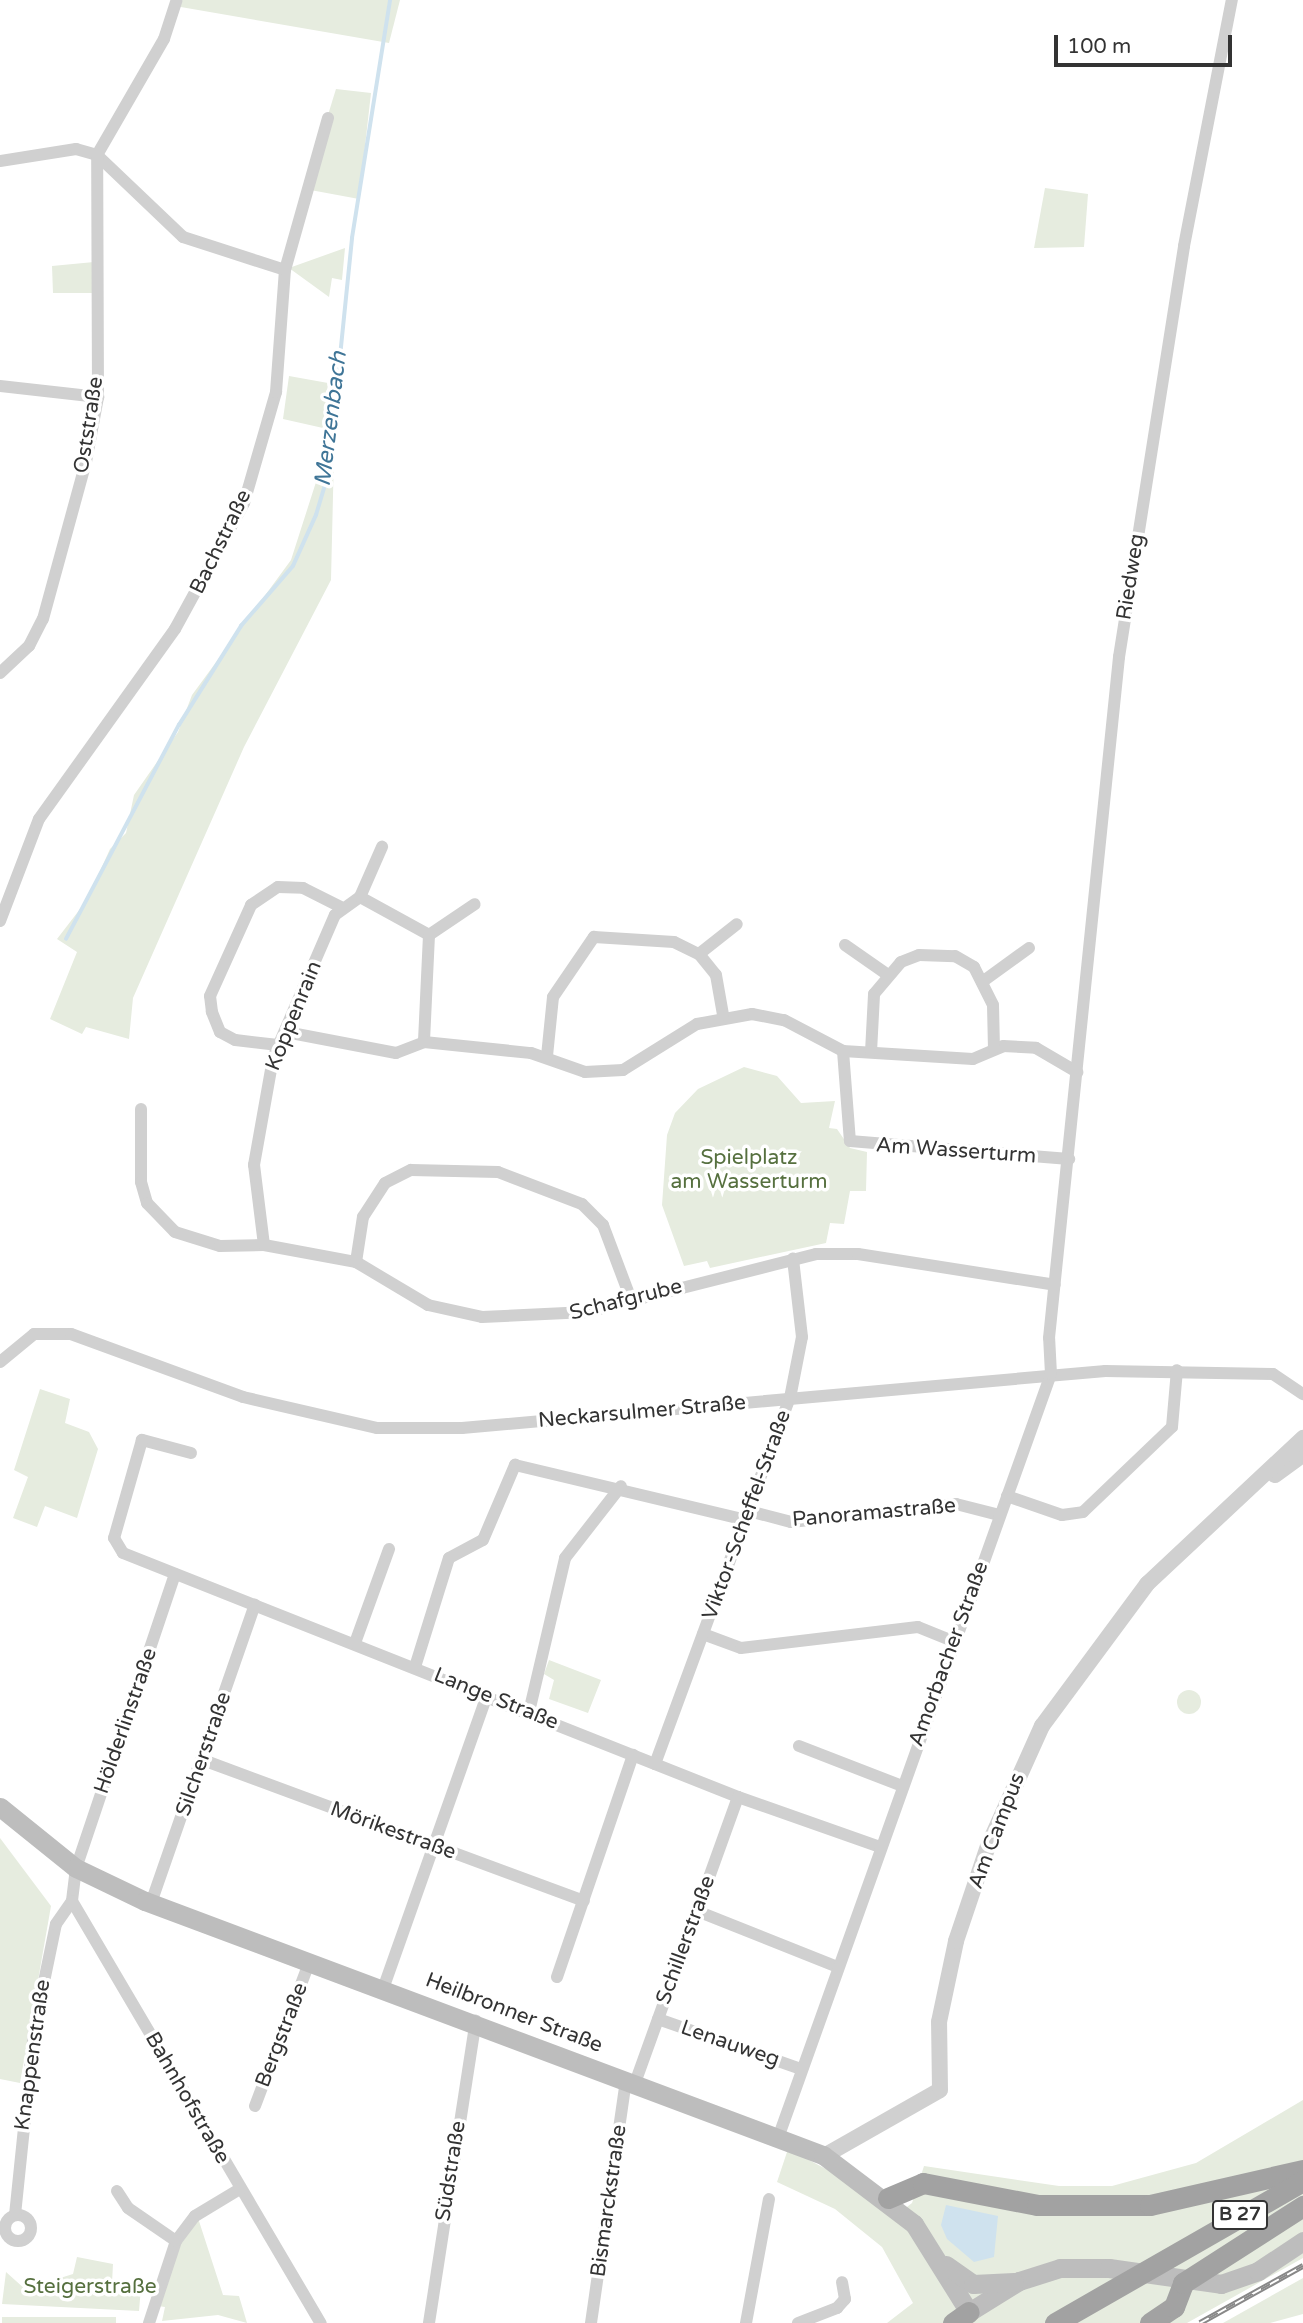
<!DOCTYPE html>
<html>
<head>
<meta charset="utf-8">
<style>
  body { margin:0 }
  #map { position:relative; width:1303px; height:2323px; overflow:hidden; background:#fff; font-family:"Varela Round",sans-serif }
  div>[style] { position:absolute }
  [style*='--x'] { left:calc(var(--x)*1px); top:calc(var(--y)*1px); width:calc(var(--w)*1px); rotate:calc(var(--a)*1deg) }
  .green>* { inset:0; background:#e6ecdf }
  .round { border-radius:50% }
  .water>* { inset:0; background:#cfe2ee }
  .stream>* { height:3.5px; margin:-1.75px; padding:0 1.75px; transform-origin:1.75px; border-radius:1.75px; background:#cfe2ee }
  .minor>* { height:12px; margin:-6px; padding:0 6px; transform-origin:6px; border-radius:6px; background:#d0d0d0 }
  .minor>.ring { margin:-6px; padding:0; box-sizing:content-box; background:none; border:12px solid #d0d0d0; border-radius:50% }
  .tertiary>* { height:16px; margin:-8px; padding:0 8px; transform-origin:8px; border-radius:8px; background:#d0d0d0 }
  .secondary>* { height:19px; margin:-9.5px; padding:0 9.5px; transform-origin:9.5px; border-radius:9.5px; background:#bdbdbd }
  .trunk>* { height:21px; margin:-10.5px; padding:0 10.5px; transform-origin:10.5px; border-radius:10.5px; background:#a2a2a2 }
  .rail>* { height:6px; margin-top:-3px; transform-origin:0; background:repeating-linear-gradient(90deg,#fff 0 10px,#888 0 20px); box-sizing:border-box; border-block:2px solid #888 }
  span { translate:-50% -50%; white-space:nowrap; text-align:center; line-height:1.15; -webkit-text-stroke:7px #fff; paint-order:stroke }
  .shield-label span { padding:2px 5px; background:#fff; border:2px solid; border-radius:5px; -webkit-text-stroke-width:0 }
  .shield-label { font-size:19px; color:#333; font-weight:700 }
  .street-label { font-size:21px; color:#333 }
  .park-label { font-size:21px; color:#56703f }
  .water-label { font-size:23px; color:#3f7597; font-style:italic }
  .scale { position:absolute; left:1054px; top:35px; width:178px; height:32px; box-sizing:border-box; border:4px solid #333; border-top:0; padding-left:9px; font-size:21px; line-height:24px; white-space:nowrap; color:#333; -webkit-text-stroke:5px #fff; paint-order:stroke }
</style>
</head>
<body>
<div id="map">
  <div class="green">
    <div style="clip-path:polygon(182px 0,400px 0,389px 43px,175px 6px)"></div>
    <div style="clip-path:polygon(336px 89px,371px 93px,359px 199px,305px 189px)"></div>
    <div style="clip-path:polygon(1045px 188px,1088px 194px,1084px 247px,1034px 248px)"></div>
    <div style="clip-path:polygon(345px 248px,342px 280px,332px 278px,329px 297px,289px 268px)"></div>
    <div style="clip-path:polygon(94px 262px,95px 293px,53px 293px,52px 266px)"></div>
    <div style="clip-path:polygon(289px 376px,328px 383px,323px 428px,283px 419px)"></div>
    <div style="clip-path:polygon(325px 454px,334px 454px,331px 580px,244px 747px,133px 998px,129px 1039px,86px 1027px,82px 1034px,50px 1019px,77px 952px,57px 939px,87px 900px,110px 849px,126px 833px,134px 795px,178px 732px,192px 695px,291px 560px)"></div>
    <div style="clip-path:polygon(744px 1067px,777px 1076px,801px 1103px,835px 1101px,829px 1128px,837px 1129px,850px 1148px,867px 1152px,866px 1191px,850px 1191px,844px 1224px,830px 1223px,826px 1243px,710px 1268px,707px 1261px,684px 1266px,662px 1205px,667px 1135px,675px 1113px,698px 1089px)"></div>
    <div style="clip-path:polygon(40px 1389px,70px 1399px,65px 1423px,89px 1432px,98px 1449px,77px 1518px,45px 1506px,37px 1527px,13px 1518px,28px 1477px,14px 1470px)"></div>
    <div style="clip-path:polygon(549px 1660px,601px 1680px,588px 1713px,549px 1699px,554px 1680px,544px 1674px)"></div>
    <div class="round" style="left:1177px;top:1690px;width:24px;height:24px"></div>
    <div style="clip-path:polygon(0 1838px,51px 1906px,20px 2083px,0 2079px)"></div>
    <div style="clip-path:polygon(1303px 2100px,1303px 2258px,1187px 2323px,887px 2323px,913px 2303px,882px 2247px,835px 2209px,777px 2182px,788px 2149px,862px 2188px,894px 2217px,912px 2203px,924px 2166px,1059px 2186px,1112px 2186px,1196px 2163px)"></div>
    <div style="clip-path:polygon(198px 2218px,223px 2295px,239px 2296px,247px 2323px,218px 2315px,162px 2321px,165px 2307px,158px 2306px,180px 2242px)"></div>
    <div style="clip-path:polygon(77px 2257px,113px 2264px,112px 2283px,141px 2287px,139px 2311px,2px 2304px,6px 2272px,25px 2289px,73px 2274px)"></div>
    <div style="clip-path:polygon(1303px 2278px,1303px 2314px,1270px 2323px,1223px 2323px)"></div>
    <div style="clip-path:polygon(2px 2317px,116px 2317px,116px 2323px,2px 2323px)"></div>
  </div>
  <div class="water">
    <div style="clip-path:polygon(946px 2205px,998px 2216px,994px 2257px,974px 2262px,947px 2239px,941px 2225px)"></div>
  </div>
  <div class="stream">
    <div style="--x:66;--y:939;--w:242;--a:-62.2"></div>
    <div style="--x:179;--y:725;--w:117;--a:-57.9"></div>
    <div style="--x:241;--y:626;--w:79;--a:-49.1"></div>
    <div style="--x:293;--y:566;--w:56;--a:-65.7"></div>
    <div style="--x:316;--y:515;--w:42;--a:-73.3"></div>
    <div style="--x:328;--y:475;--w:238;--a:-84.2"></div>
    <div style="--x:352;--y:238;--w:241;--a:-80.9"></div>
  </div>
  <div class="minor">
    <div style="--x:0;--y:161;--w:77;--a:-9"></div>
    <div style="--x:76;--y:149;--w:22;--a:16"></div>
    <div style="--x:97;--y:155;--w:119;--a:43.6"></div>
    <div style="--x:183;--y:237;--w:107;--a:17.9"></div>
    <div style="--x:0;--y:386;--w:99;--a:6.4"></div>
    <div style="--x:0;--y:673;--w:40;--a:-43"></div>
    <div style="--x:29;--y:646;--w:30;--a:-63"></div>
    <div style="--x:43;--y:619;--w:163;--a:-74.7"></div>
    <div style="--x:86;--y:462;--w:66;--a:-79.5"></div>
    <div style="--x:98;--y:397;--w:242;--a:-90.2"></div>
    <div style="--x:97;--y:155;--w:134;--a:-60"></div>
    <div style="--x:164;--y:39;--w:40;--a:-72"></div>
    <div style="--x:360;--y:897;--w:79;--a:28.8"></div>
    <div style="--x:429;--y:935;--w:107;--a:92.7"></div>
    <div style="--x:0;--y:921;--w:109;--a:-69.1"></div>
    <div style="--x:39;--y:819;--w:234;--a:-54.4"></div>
    <div style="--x:175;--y:629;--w:144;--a:-61.3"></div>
    <div style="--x:244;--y:503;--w:116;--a:-73.9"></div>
    <div style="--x:276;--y:392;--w:122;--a:-85.8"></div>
    <div style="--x:285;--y:270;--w:158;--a:-74.2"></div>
    <div style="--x:429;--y:935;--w:55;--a:-34"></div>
    <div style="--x:845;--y:945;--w:52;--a:34.9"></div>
    <div style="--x:699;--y:954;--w:48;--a:-38.3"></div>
    <div style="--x:982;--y:982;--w:58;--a:-35.9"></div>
    <div style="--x:286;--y:1032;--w:112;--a:10.8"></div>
    <div style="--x:396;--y:1053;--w:30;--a:-21"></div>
    <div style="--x:424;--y:1042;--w:108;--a:5.9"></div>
    <div style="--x:531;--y:1053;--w:57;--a:19.4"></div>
    <div style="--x:585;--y:1072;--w:38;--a:-3"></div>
    <div style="--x:623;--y:1070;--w:87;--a:-31.9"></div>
    <div style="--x:697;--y:1024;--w:56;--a:-10.3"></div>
    <div style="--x:752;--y:1014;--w:33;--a:11"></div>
    <div style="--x:784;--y:1020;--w:67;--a:27.7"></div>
    <div style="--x:843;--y:1051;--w:130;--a:3.5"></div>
    <div style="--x:973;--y:1059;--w:33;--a:-23"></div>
    <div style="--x:1003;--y:1046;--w:33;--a:3"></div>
    <div style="--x:1036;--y:1048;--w:48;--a:30.3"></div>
    <div style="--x:278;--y:1045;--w:43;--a:-173.4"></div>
    <div style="--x:235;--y:1040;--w:17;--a:-152"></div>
    <div style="--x:220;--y:1032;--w:22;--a:-112"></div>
    <div style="--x:212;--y:1012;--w:16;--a:-97"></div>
    <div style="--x:210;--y:996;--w:100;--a:-65.7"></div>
    <div style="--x:251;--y:905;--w:32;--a:-34"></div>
    <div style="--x:278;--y:887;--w:25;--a:2"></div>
    <div style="--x:303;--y:888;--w:42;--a:26.6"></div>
    <div style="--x:843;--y:1051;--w:90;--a:85.6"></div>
    <div style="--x:850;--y:1141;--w:220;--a:4.7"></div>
    <div style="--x:871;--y:1052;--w:58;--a:-87"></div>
    <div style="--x:874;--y:994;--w:42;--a:-49.8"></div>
    <div style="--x:901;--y:962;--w:19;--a:-21"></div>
    <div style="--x:919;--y:955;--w:36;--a:2"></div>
    <div style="--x:955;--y:956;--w:22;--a:30"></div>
    <div style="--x:974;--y:967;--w:42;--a:63.4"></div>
    <div style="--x:993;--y:1005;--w:43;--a:88.7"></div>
    <div style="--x:547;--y:1056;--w:59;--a:-84.2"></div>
    <div style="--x:553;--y:997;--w:73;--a:-55.7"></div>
    <div style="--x:594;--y:937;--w:80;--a:3.6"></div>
    <div style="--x:674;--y:942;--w:28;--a:26"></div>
    <div style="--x:699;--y:954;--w:27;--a:51"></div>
    <div style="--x:716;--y:975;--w:40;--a:80"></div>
    <div style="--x:141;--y:1109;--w:73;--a:90"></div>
    <div style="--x:141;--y:1182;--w:22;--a:74"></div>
    <div style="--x:147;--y:1203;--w:40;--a:46"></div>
    <div style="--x:175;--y:1232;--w:47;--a:17.3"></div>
    <div style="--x:220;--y:1246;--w:44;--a:-1.3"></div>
    <div style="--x:264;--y:1245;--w:94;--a:10.5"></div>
    <div style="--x:356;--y:1262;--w:84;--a:30.8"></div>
    <div style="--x:428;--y:1305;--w:55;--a:12.5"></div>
    <div style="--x:482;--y:1317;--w:105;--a:-2.7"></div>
    <div style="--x:587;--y:1312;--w:236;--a:-14.2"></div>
    <div style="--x:816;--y:1254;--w:42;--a:0"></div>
    <div style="--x:858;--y:1254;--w:199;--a:8.9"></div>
    <div style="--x:264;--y:1245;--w:81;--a:-97.1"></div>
    <div style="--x:254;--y:1165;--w:109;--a:-79.9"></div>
    <div style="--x:273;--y:1058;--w:156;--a:-66.6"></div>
    <div style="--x:335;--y:915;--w:31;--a:-36"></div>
    <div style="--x:360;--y:897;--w:55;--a:-66.3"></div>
    <div style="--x:356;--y:1262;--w:46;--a:-81.2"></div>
    <div style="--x:363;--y:1217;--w:40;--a:-57.1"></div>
    <div style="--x:385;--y:1183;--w:29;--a:-27"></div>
    <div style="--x:411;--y:1170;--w:87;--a:1.3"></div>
    <div style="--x:498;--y:1172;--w:90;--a:20.9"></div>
    <div style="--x:582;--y:1204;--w:30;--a:45"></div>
    <div style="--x:603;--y:1225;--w:82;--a:69.4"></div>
    <div style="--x:0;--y:1362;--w:44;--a:-39.5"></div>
    <div style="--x:34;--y:1334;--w:37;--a:0"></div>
    <div style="--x:71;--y:1334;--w:183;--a:20.1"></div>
    <div style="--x:243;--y:1397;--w:138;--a:13"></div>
    <div style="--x:377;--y:1428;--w:85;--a:0"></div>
    <div style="--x:462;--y:1428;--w:646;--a:-5.07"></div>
    <div style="--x:1105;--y:1371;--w:168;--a:1"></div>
    <div style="--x:1273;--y:1374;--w:36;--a:34"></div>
    <div style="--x:191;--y:1453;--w:51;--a:-165.1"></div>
    <div style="--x:142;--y:1440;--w:102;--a:105.9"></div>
    <div style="--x:114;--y:1538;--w:17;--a:59"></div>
    <div style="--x:123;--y:1553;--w:662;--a:21.64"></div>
    <div style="--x:738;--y:1797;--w:151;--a:19.4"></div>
    <div style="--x:1007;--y:1496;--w:58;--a:19.1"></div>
    <div style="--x:1062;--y:1515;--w:21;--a:-8"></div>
    <div style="--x:1083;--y:1512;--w:123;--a:-43.7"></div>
    <div style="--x:1172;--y:1427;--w:57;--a:-85"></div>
    <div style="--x:749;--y:1511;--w:43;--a:14.7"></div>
    <div style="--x:791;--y:1522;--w:166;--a:-6.2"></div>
    <div style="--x:956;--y:1504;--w:44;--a:14.3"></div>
    <div style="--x:175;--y:1574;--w:310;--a:108.6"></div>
    <div style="--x:76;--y:1868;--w:33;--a:97"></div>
    <div style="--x:72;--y:1901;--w:490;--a:59.5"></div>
    <div style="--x:703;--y:1634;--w:40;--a:20.2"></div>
    <div style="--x:741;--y:1648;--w:178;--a:-6.8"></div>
    <div style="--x:918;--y:1627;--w:38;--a:22"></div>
    <div style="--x:355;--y:1643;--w:100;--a:-70.1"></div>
    <div style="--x:415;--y:1667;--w:114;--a:-72.7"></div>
    <div style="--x:449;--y:1558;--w:38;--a:-28"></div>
    <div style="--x:483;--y:1540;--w:82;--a:-66.9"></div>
    <div style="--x:515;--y:1465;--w:237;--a:13.4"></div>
    <div style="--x:529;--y:1712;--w:158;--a:-76.8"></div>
    <div style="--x:565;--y:1558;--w:91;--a:-52.1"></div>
    <div style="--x:799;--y:1746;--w:110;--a:21.2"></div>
    <div style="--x:203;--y:1760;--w:406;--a:20.3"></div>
    <div style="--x:655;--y:1764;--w:390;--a:-69.8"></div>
    <div style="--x:790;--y:1398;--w:62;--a:-78.9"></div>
    <div style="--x:802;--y:1337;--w:79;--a:-96.6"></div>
    <div style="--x:151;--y:1903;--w:316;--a:-70.8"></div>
    <div style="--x:697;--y:1911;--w:152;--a:21.7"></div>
    <div style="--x:557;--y:1977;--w:235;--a:-71.1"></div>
    <div style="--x:383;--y:1989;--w:311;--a:-70.5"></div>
    <div style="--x:658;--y:2019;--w:151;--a:19.3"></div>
    <div style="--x:635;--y:2083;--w:304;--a:-70.2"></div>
    <div style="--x:255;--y:2106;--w:153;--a:-69.3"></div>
    <div style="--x:778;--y:2138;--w:811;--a:-70.34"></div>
    <div style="--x:1051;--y:1374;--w:36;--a:-93"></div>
    <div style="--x:1049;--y:1338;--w:685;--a:-84.13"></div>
    <div style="--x:1119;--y:657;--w:416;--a:-81"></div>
    <div style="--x:1184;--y:246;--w:251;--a:-79"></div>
    <div style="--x:117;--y:2191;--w:20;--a:57"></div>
    <div style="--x:128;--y:2208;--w:58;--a:34.5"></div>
    <div class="ring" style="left:5px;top:2215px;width:14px;height:14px"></div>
    <div style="--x:15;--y:2215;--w:186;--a:-84.1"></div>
    <div style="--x:34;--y:2030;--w:108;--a:-78.3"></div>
    <div style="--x:56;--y:1924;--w:28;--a:-55"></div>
    <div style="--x:149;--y:2323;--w:86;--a:-71.8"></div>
    <div style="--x:176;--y:2241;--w:31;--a:-53"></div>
    <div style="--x:195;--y:2216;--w:52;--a:-31"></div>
    <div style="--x:429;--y:2323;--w:306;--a:-81.2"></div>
    <div style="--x:591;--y:2323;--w:246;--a:-81.8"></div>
    <div style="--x:746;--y:2323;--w:126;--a:-79.5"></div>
    <div style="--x:798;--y:2323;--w:42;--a:-21"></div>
    <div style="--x:837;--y:2308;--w:12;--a:-48"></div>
    <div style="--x:845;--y:2299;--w:17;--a:-100"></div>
  </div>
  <div class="tertiary">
    <div style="--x:1275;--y:1475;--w:34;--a:-36"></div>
    <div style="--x:824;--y:2156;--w:133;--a:-29.6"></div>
    <div style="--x:940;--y:2090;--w:68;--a:-90.8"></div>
    <div style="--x:939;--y:2022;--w:83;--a:-78.1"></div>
    <div style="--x:956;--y:1941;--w:100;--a:-71.4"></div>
    <div style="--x:988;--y:1846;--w:132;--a:-65.8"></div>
    <div style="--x:1042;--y:1726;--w:177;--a:-53.5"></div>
    <div style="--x:1147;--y:1584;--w:214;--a:-43.1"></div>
  </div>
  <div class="secondary">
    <div style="--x:0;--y:1807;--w:97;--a:38.8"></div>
    <div style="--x:76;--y:1868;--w:76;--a:25.6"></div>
    <div style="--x:145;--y:1901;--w:724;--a:20.54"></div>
    <div style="--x:823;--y:2155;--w:114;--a:37.2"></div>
    <div style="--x:914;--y:2224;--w:104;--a:58"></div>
    <div style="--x:969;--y:2312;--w:59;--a:-31.8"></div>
    <div style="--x:1019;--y:2281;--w:43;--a:-17.6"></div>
    <div style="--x:1060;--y:2268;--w:49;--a:0"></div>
    <div style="--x:1109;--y:2268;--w:113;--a:8.1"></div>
    <div style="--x:1221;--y:2284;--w:39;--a:-19"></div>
    <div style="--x:1258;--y:2271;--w:54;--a:-33.7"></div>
    <div style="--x:946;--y:2265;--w:33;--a:35"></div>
    <div style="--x:973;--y:2284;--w:41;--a:-2.8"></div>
  </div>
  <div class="trunk">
    <div style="--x:888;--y:2198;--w:38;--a:-23"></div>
    <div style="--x:923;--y:2183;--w:116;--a:10.9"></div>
    <div style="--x:1037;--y:2205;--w:113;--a:0"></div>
    <div style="--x:1150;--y:2205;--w:157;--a:-12.9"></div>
    <div style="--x:953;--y:2323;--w:19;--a:-35"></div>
    <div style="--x:1055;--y:2323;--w:286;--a:-29.8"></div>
    <div style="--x:1150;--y:2323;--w:29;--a:-34"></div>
    <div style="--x:1174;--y:2307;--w:26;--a:-69"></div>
    <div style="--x:1183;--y:2283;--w:143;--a:-32.7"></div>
  </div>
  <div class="rail">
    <div style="--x:1200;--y:2323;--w:118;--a:-29"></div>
  </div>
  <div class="shield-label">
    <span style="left:1240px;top:2215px">B 27</span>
  </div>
  <div class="street-label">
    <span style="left:89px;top:425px;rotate:-81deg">Oststraße</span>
    <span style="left:221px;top:542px;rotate:-64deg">Bachstraße</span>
    <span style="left:1131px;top:577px;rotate:-81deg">Riedweg</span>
    <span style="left:294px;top:1016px;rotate:-68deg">Koppenrain</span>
    <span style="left:956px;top:1151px;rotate:4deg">Am Wasserturm</span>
    <span style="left:626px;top:1300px;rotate:-14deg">Schafgrube</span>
    <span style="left:642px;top:1412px;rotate:-5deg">Neckarsulmer Straße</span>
    <span style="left:874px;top:1513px;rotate:-5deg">Panoramastraße</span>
    <span style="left:747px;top:1515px;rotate:-70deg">Viktor-Scheffel-Straße</span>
    <span style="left:949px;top:1654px;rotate:-70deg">Amorbacher Straße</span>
    <span style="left:496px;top:1699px;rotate:22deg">Lange Straße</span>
    <span style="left:126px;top:1721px;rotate:-71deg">Hölderlinstraße</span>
    <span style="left:204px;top:1754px;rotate:-71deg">Silcherstraße</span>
    <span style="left:393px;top:1831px;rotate:20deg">Mörikestraße</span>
    <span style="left:997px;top:1831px;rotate:-69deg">Am Campus</span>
    <span style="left:686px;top:1940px;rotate:-70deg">Schillerstraße</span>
    <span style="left:514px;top:2013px;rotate:21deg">Heilbronner Straße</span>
    <span style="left:282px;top:2035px;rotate:-69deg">Bergstraße</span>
    <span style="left:730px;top:2044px;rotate:19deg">Lenauweg</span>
    <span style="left:33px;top:2055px;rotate:-82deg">Knappenstraße</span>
    <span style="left:187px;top:2098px;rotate:60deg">Bahnhofstraße</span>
    <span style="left:451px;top:2171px;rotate:-81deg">Südstraße</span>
    <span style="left:609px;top:2201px;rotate:-82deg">Bismarckstraße</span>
  </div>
  <div class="park-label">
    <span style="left:749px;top:1170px">Spielplatz<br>am Wasserturm</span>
    <span style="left:90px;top:2287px">Steigerstraße</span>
  </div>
  <div class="water-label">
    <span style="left:331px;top:419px;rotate:-83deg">Merzenbach</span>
  </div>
  <div class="scale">100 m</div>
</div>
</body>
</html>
